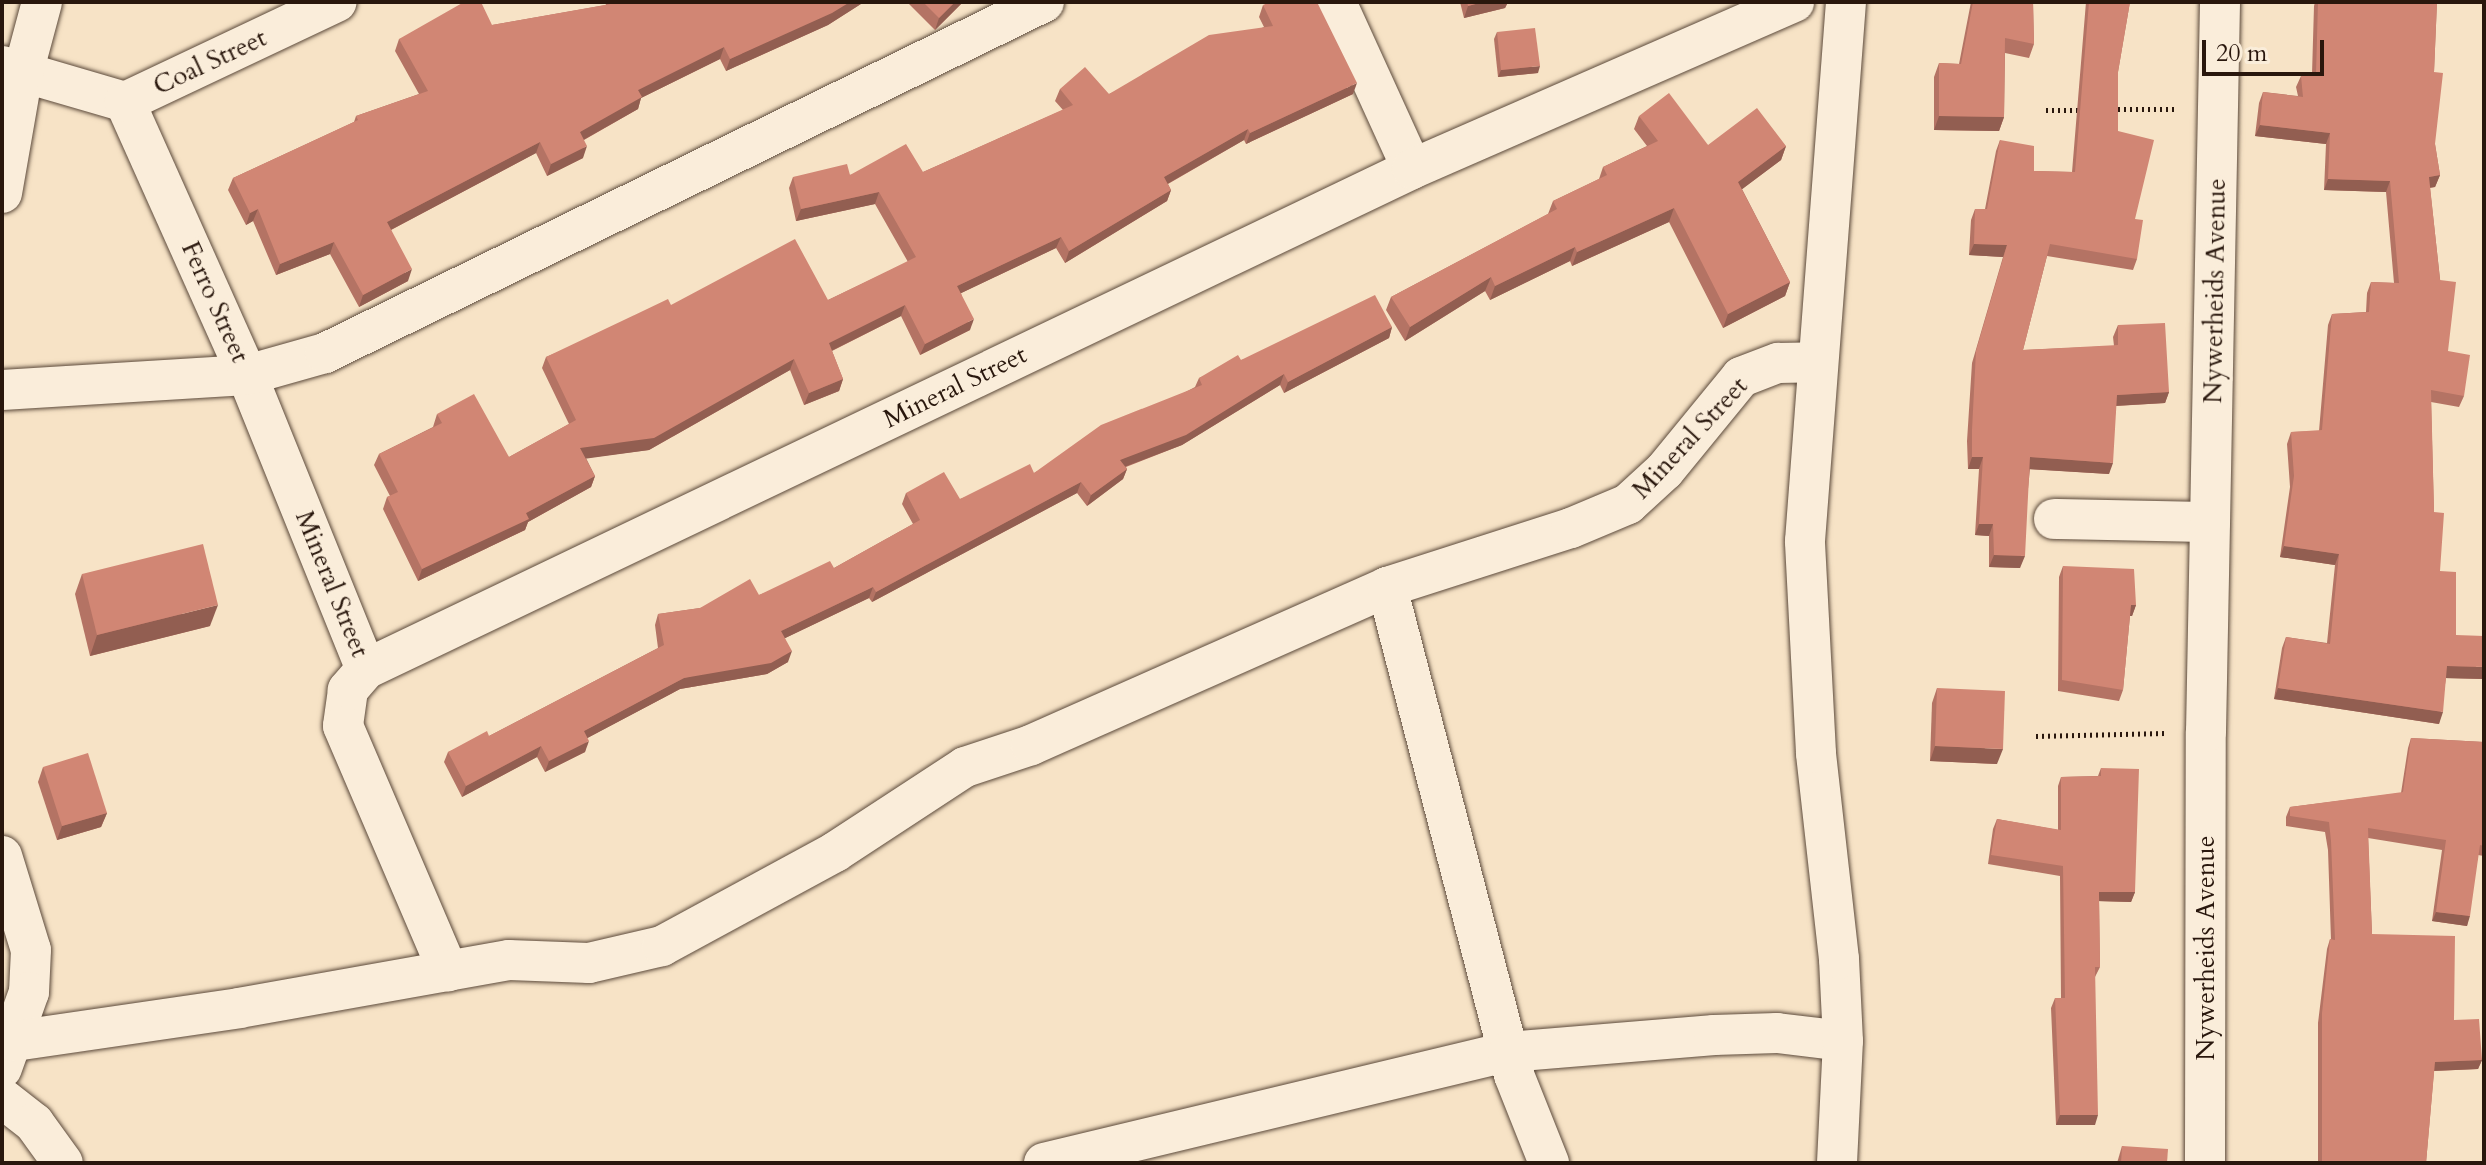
<!DOCTYPE html>
<html>
<head>
<meta charset="utf-8">
<style>
  body { margin:0 }
  #map { position:relative; width:2486px; height:1165px; overflow:hidden; background:#f7e3c6; font-family:Cardo,serif }
  div>[style] { position:absolute }
  [style*='--x'] { left:calc(var(--x)*1px); top:calc(var(--y)*1px); width:calc(var(--w)*1px); rotate:calc(var(--a)*1deg) }
  .path>* { height:5px; margin-top:-2.5px; transform-origin:0; background:repeating-linear-gradient(90deg,#29170d 0 2px,transparent 0 6px) }
  .roads { filter:drop-shadow(0 0 2px #5c4a3b) drop-shadow(0 0 2px #5c4a3b) }
  .street>* { height:40px; margin:-20px; padding:0 20px; transform-origin:20px; border-radius:20px; background:#faedda }
  .wall>* { inset:0; background:#b47364 }
  .shaded-wall>* { inset:0; background:#925e51 }
  .building>* { inset:0; background:#d18674 }
  span { translate:-50% -50%; white-space:nowrap; text-align:center; line-height:1.15; -webkit-text-stroke:6px #faedda; paint-order:stroke }
  .street-label { font-size:26px; color:#29170d }
  .frame { position:absolute; inset:0; border:4px solid #29170d; pointer-events:none }
  .scale { position:absolute; left:2202px; top:40px; width:122px; height:36px; box-sizing:border-box; border:4px solid #29170d; border-top:0; padding-left:10px; font-size:24px; line-height:28px; white-space:nowrap; color:#29170d; -webkit-text-stroke:6px #faedda; paint-order:stroke }
</style>
</head>
<body>
<div id="map">
  <div class="path">
    <div style="--x:2112;--y:109;--w:66;--a:0"></div>
    <div style="--x:2046;--y:110;--w:36;--a:0"></div>
    <div style="--x:2036;--y:736;--w:129;--a:-1.3"></div>
  </div>
  <div class="roads">
    <div class="street">
      <div style="--x:1336;--y:2;--w:183;--a:65.5"></div>
      <div style="--x:2;--y:66;--w:128;--a:16.3"></div>
      <div style="--x:125;--y:102;--w:299;--a:65.9"></div>
      <div style="--x:247;--y:375;--w:317;--a:68"></div>
      <div style="--x:366;--y:669;--w:1159;--a:-25.55"></div>
      <div style="--x:1412;--y:169;--w:417;--a:-23.6"></div>
      <div style="--x:125;--y:102;--w:234;--a:-25.3"></div>
      <div style="--x:2;--y:193;--w:122;--a:-80.1"></div>
      <div style="--x:23;--y:73;--w:73;--a:-75"></div>
      <div style="--x:2;--y:390;--w:245;--a:-3.5"></div>
      <div style="--x:247;--y:375;--w:81;--a:-15.8"></div>
      <div style="--x:325;--y:353;--w:800;--a:-26.02"></div>
      <div style="--x:2054;--y:519;--w:156;--a:1.1"></div>
      <div style="--x:1387;--y:587;--w:504;--a:75.41"></div>
      <div style="--x:1514;--y:1075;--w:95;--a:68.3"></div>
      <div style="--x:366;--y:669;--w:28;--a:131"></div>
      <div style="--x:348;--y:690;--w:36;--a:98"></div>
      <div style="--x:343;--y:726;--w:267;--a:66.8"></div>
      <div style="--x:2;--y:856;--w:98;--a:72.9"></div>
      <div style="--x:31;--y:950;--w:42;--a:92.7"></div>
      <div style="--x:29;--y:992;--w:81;--a:109.6"></div>
      <div style="--x:14;--y:1041;--w:227;--a:-8.3"></div>
      <div style="--x:239;--y:1008;--w:274;--a:-10.1"></div>
      <div style="--x:509;--y:960;--w:80;--a:2.1"></div>
      <div style="--x:589;--y:963;--w:75;--a:-13.1"></div>
      <div style="--x:662;--y:946;--w:197;--a:-28.5"></div>
      <div style="--x:835;--y:852;--w:155;--a:-33.2"></div>
      <div style="--x:965;--y:767;--w:70;--a:-18.4"></div>
      <div style="--x:1031;--y:745;--w:389;--a:-23.9"></div>
      <div style="--x:1387;--y:587;--w:193;--a:-17.8"></div>
      <div style="--x:1571;--y:528;--w:62;--a:-22.8"></div>
      <div style="--x:1628;--y:504;--w:50;--a:-42.6"></div>
      <div style="--x:1665;--y:470;--w:120;--a:-50.7"></div>
      <div style="--x:1741;--y:377;--w:40;--a:-21"></div>
      <div style="--x:1778;--y:363;--w:39;--a:-1"></div>
      <div style="--x:2;--y:1098;--w:41;--a:38"></div>
      <div style="--x:34;--y:1123;--w:49;--a:54.1"></div>
      <div style="--x:1044;--y:1163;--w:477;--a:-13.5"></div>
      <div style="--x:1508;--y:1052;--w:207;--a:-4.7"></div>
      <div style="--x:1714;--y:1035;--w:63;--a:-1.8"></div>
      <div style="--x:1777;--y:1033;--w:66;--a:6.9"></div>
      <div style="--x:1837;--y:1163;--w:122;--a:-87.2"></div>
      <div style="--x:1843;--y:1041;--w:82;--a:-92.8"></div>
      <div style="--x:1839;--y:959;--w:207;--a:-96.4"></div>
      <div style="--x:1816;--y:753;--w:212;--a:-93"></div>
      <div style="--x:1805;--y:541;--w:541;--a:-85.65"></div>
      <div style="--x:2205;--y:1163;--w:431;--a:-89.9"></div>
      <div style="--x:2206;--y:732;--w:730;--a:-88.9"></div>
    </div>
  </div>
  <div class="wall">
    <div style="clip-path:polygon(605px 2px,864px 2px,828px 25px,726px 71px,720px 59px,641px 98px,638px 109px,584px 140px,583px 158px,547px 176px,536px 153px,391px 230px,408px 281px,359px 307px,330px 254px,276px 275px,253px 221px,246px 225px,228px 190px,233px 178px,354px 122px,356px 116px,419px 94px,395px 51px,399px 39px,492px 25px,606px 5px)"></div>
    <div style="clip-path:polygon(907px 2px,963px 2px,935px 30px)"></div>
    <div style="clip-path:polygon(1460px 2px,1508px 2px,1505px 8px,1464px 18px)"></div>
    <div style="clip-path:polygon(1971px 2px,2033px 2px,2034px 44px,2029px 58px,2005px 53px,2004px 117px,1999px 131px,1934px 130px,1934px 77px,1939px 63px,1959px 64px)"></div>
    <div style="clip-path:polygon(2086px 2px,2130px 2px,2118px 72px,2118px 131px,2135px 219px,2137px 259px,2133px 270px,2047px 256px,2023px 350px,2114px 346px,2113px 337px,2118px 325px,2169px 392px,2165px 403px,2116px 406px,2109px 474px,2030px 469px,2020px 568px,1989px 567px,1989px 536px,1975px 535px,1979px 469px,1968px 469px,1967px 441px,1972px 363px,2003px 257px,1969px 255px,1971px 220px,1975px 209px,1985px 209px,1996px 151px,2000px 140px,2034px 171px,2072px 172px)"></div>
    <div style="clip-path:polygon(2315px 2px,2437px 2px,2434px 72px,2435px 144px,2440px 175px,2435px 187px,2430px 188px,2448px 351px,2464px 396px,2459px 407px,2431px 402px,2434px 512px,2440px 571px,2456px 635px,2484px 679px,2446px 678px,2439px 724px,2274px 699px,2282px 648px,2286px 637px,2327px 643px,2335px 565px,2280px 557px,2290px 487px,2287px 444px,2291px 432px,2319px 431px,2328px 325px,2332px 314px,2366px 312px,2367px 293px,2371px 282px,2394px 283px,2386px 192px,2324px 190px,2326px 144px,2255px 136px,2259px 103px,2263px 92px,2298px 96px,2296px 87px,2301px 76px,2312px 74px,2314px 6px)"></div>
    <div style="clip-path:polygon(1263px 5px,1353px 94px,1246px 144px,1244px 140px,1168px 184px,1171px 190px,1167px 201px,1065px 263px,1056px 248px,961px 293px,970px 330px,920px 355px,901px 316px,832px 351px,843px 379px,839px 391px,804px 405px,790px 370px,649px 450px,586px 458px,595px 476px,591px 487px,528px 522px,525px 530px,418px 581px,383px 509px,387px 497px,390px 496px,374px 465px,379px 454px,433px 427px,437px 414px,509px 457px,569px 424px,542px 368px,546px 357px,671px 305px,828px 300px,908px 262px,875px 204px,796px 221px,789px 188px,793px 177px,923px 172px,1063px 110px,1055px 101px,1060px 89px,1109px 94px,1264px 27px,1259px 17px)"></div>
    <div style="clip-path:polygon(1497px 32px,1538px 73px,1498px 77px,1494px 39px)"></div>
    <div style="clip-path:polygon(1639px 116px,1708px 145px,1786px 146px,1781px 160px,1742px 189px,1790px 282px,1785px 296px,1723px 328px,1669px 222px,1572px 266px,1570px 261px,1490px 300px,1485px 291px,1405px 341px,1386px 310px,1391px 297px,1548px 214px,1553px 201px,1599px 179px,1603px 167px,1647px 146px,1634px 129px)"></div>
    <div style="clip-path:polygon(1392px 327px,1389px 338px,1284px 393px,1280px 385px,1182px 445px,1126px 467px,1127px 469px,1123px 479px,1087px 506px,1077px 493px,872px 602px,869px 598px,785px 638px,788px 662px,767px 674px,680px 689px,587px 738px,585px 752px,545px 772px,537px 757px,462px 797px,444px 762px,448px 752px,489px 736px,658px 648px,655px 625px,658px 614px,700px 608px,759px 595px,834px 568px,913px 524px,902px 504px,906px 493px,960px 499px,1034px 473px,1195px 387px,1199px 378px,1241px 360px)"></div>
    <div style="clip-path:polygon(2063px 566px,2136px 605px,2132px 616px,2130px 616px,2123px 690px,2119px 701px,2058px 691px,2059px 577px)"></div>
    <div style="clip-path:polygon(82px 574px,210px 626px,90px 656px,75px 594px)"></div>
    <div style="clip-path:polygon(1937px 688px,1997px 764px,1930px 761px,1932px 703px)"></div>
    <div style="clip-path:polygon(2411px 738px,2484px 742px,2484px 856px,2478px 855px,2467px 926px,2432px 921px,2442px 850px,2368px 838px,2372px 934px,2454px 1020px,2482px 1060px,2478px 1069px,2434px 1071px,2426px 1163px,2318px 1163px,2318px 1023px,2327px 949px,2330px 939px,2331px 940px,2328px 850px,2325px 832px,2286px 826px,2286px 817px,2290px 807px,2401px 793px,2408px 748px)"></div>
    <div style="clip-path:polygon(43px 767px,107px 813px,101px 827px,57px 840px,38px 782px)"></div>
    <div style="clip-path:polygon(2101px 768px,2135px 892px,2131px 902px,2099px 901px,2100px 967px,2095px 977px,2095px 1125px,2056px 1125px,2051px 1008px,2055px 998px,2061px 998px,2060px 876px,1988px 864px,1993px 829px,1997px 819px,2058px 830px,2058px 786px,2061px 777px,2098px 776px)"></div>
    <div style="clip-path:polygon(2122px 1146px,2167px 1163px,2117px 1163px)"></div>
  </div>
  <div class="shaded-wall">
    <div style="clip-path:polygon(850px 2px,864px 2px,828px 25px,726px 71px,730px 59px)"></div>
    <div style="clip-path:polygon(955px 2px,963px 2px,935px 30px,939px 18px)"></div>
    <div style="clip-path:polygon(1483px 2px,1508px 2px,1505px 8px,1464px 18px,1468px 6px)"></div>
    <div style="clip-path:polygon(724px 47px,720px 59px,641px 98px,638px 109px,576px 144px,580px 132px,638px 90px)"></div>
    <div style="clip-path:polygon(1540px 66px,1538px 73px,1498px 77px,1501px 70px)"></div>
    <div style="clip-path:polygon(1357px 83px,1353px 94px,1246px 144px,1250px 133px)"></div>
    <div style="clip-path:polygon(1939px 116px,2004px 117px,1999px 131px,1934px 130px)"></div>
    <div style="clip-path:polygon(2260px 125px,2330px 133px,2326px 144px,2255px 136px)"></div>
    <div style="clip-path:polygon(1248px 129px,1244px 140px,1160px 188px,1164px 177px)"></div>
    <div style="clip-path:polygon(540px 142px,536px 153px,383px 234px,387px 222px)"></div>
    <div style="clip-path:polygon(587px 146px,583px 158px,547px 176px,551px 164px)"></div>
    <div style="clip-path:polygon(1786px 146px,1781px 160px,1733px 196px,1738px 182px)"></div>
    <div style="clip-path:polygon(2440px 175px,2435px 187px,2425px 188px,2429px 177px)"></div>
    <div style="clip-path:polygon(2328px 179px,2390px 181px,2386px 192px,2324px 190px)"></div>
    <div style="clip-path:polygon(1171px 190px,1167px 201px,1065px 263px,1069px 251px)"></div>
    <div style="clip-path:polygon(879px 192px,875px 204px,796px 221px,801px 209px)"></div>
    <div style="clip-path:polygon(1674px 208px,1669px 222px,1572px 266px,1577px 252px)"></div>
    <div style="clip-path:polygon(258px 209px,253px 221px,246px 225px,250px 213px)"></div>
    <div style="clip-path:polygon(1061px 237px,1056px 248px,953px 297px,957px 286px)"></div>
    <div style="clip-path:polygon(334px 242px,330px 254px,276px 275px,280px 264px)"></div>
    <div style="clip-path:polygon(1974px 244px,2007px 245px,2003px 257px,1969px 255px)"></div>
    <div style="clip-path:polygon(1575px 247px,1570px 261px,1490px 300px,1495px 286px)"></div>
    <div style="clip-path:polygon(412px 269px,408px 281px,359px 307px,363px 295px)"></div>
    <div style="clip-path:polygon(1491px 277px,1485px 291px,1405px 341px,1410px 327px)"></div>
    <div style="clip-path:polygon(1790px 282px,1785px 296px,1723px 328px,1728px 314px)"></div>
    <div style="clip-path:polygon(905px 305px,901px 316px,825px 354px,829px 343px)"></div>
    <div style="clip-path:polygon(974px 319px,970px 330px,920px 355px,925px 344px)"></div>
    <div style="clip-path:polygon(1392px 327px,1389px 338px,1284px 393px,1288px 382px)"></div>
    <div style="clip-path:polygon(794px 359px,790px 370px,649px 450px,576px 460px,580px 448px)"></div>
    <div style="clip-path:polygon(1284px 374px,1280px 385px,1182px 445px,1116px 470px,1120px 460px)"></div>
    <div style="clip-path:polygon(843px 379px,839px 391px,804px 405px,809px 393px)"></div>
    <div style="clip-path:polygon(2169px 392px,2165px 403px,2113px 406px,2117px 395px)"></div>
    <div style="clip-path:polygon(1972px 457px,1983px 457px,1979px 469px,1968px 469px)"></div>
    <div style="clip-path:polygon(2030px 457px,2113px 463px,2109px 474px,2026px 469px)"></div>
    <div style="clip-path:polygon(1127px 469px,1123px 479px,1087px 506px,1091px 495px)"></div>
    <div style="clip-path:polygon(595px 476px,591px 487px,528px 522px,525px 530px,418px 581px,422px 569px)"></div>
    <div style="clip-path:polygon(1081px 482px,1077px 493px,872px 602px,876px 592px)"></div>
    <div style="clip-path:polygon(1979px 524px,1993px 524px,1989px 536px,1975px 535px)"></div>
    <div style="clip-path:polygon(2284px 546px,2339px 554px,2335px 565px,2280px 557px)"></div>
    <div style="clip-path:polygon(1994px 555px,2025px 556px,2020px 568px,1989px 567px)"></div>
    <div style="clip-path:polygon(873px 587px,869px 598px,777px 642px,781px 631px)"></div>
    <div style="clip-path:polygon(218px 605px,210px 626px,90px 656px,97px 635px)"></div>
    <div style="clip-path:polygon(2131px 605px,2136px 605px,2132px 616px,2127px 616px)"></div>
    <div style="clip-path:polygon(792px 651px,788px 662px,767px 674px,680px 689px,580px 742px,584px 731px,684px 678px)"></div>
    <div style="clip-path:polygon(2447px 666px,2484px 667px,2484px 679px,2443px 678px)"></div>
    <div style="clip-path:polygon(2278px 688px,2443px 712px,2439px 724px,2274px 699px)"></div>
    <div style="clip-path:polygon(589px 741px,585px 752px,545px 772px,549px 761px)"></div>
    <div style="clip-path:polygon(541px 746px,537px 757px,462px 797px,466px 786px)"></div>
    <div style="clip-path:polygon(1935px 746px,2003px 749px,1997px 764px,1930px 761px)"></div>
    <div style="clip-path:polygon(107px 813px,101px 827px,57px 840px,62px 826px)"></div>
    <div style="clip-path:polygon(2099px 892px,2135px 892px,2131px 902px,2095px 901px)"></div>
    <div style="clip-path:polygon(2436px 912px,2470px 916px,2467px 926px,2432px 921px)"></div>
    <div style="clip-path:polygon(2482px 1060px,2478px 1069px,2431px 1071px,2435px 1062px)"></div>
    <div style="clip-path:polygon(2060px 1115px,2098px 1115px,2095px 1125px,2056px 1125px)"></div>
  </div>
  <div class="building">
    <div style="clip-path:polygon(464px 2px,481px 2px,492px 25px,616px 3px,616px 2px,850px 2px,832px 13px,730px 59px,724px 47px,638px 90px,642px 97px,580px 132px,587px 146px,551px 164px,540px 142px,387px 222px,412px 269px,363px 295px,334px 242px,280px 264px,258px 209px,250px 213px,233px 178px,358px 120px,356px 116px,428px 91px,399px 39px)"></div>
    <div style="clip-path:polygon(923px 2px,955px 2px,939px 18px)"></div>
    <div style="clip-path:polygon(1270px 2px,1317px 2px,1357px 83px,1250px 133px,1248px 129px,1164px 177px,1171px 190px,1069px 251px,1061px 237px,957px 286px,974px 319px,925px 344px,905px 305px,829px 343px,843px 379px,809px 393px,794px 359px,654px 438px,580px 448px,595px 476px,526px 513px,529px 519px,422px 569px,387px 497px,398px 492px,379px 454px,442px 423px,437px 414px,474px 394px,509px 457px,576px 420px,546px 357px,668px 299px,671px 305px,795px 239px,828px 300px,916px 257px,879px 192px,801px 209px,793px 177px,847px 164px,850px 175px,906px 144px,923px 172px,1073px 105px,1060px 89px,1085px 67px,1109px 94px,1209px 35px,1273px 26px,1263px 5px)"></div>
    <div style="clip-path:polygon(1467px 2px,1483px 2px,1468px 6px)"></div>
    <div style="clip-path:polygon(1973px 2px,2033px 2px,2034px 44px,2005px 38px,2004px 117px,1939px 116px,1939px 63px,1961px 64px)"></div>
    <div style="clip-path:polygon(2089px 2px,2130px 2px,2118px 72px,2118px 131px,2154px 140px,2135px 219px,2143px 220px,2137px 259px,2050px 244px,2023px 350px,2118px 345px,2118px 325px,2165px 323px,2169px 392px,2117px 395px,2113px 463px,2030px 457px,2025px 556px,1994px 555px,1993px 524px,1979px 524px,1983px 457px,1972px 457px,1972px 430px,1976px 351px,2007px 245px,1974px 244px,1975px 209px,1987px 209px,2000px 140px,2034px 146px,2034px 171px,2075px 172px)"></div>
    <div style="clip-path:polygon(2318px 2px,2437px 2px,2434px 72px,2443px 73px,2435px 144px,2440px 175px,2429px 177px,2440px 280px,2456px 282px,2448px 351px,2470px 355px,2464px 396px,2431px 390px,2434px 512px,2444px 513px,2440px 571px,2456px 572px,2456px 635px,2484px 636px,2484px 667px,2447px 666px,2443px 712px,2278px 688px,2286px 637px,2330px 644px,2339px 554px,2284px 546px,2294px 476px,2291px 432px,2322px 430px,2332px 314px,2369px 312px,2371px 282px,2399px 283px,2390px 181px,2328px 179px,2330px 133px,2260px 125px,2263px 92px,2303px 97px,2301px 76px,2316px 74px)"></div>
    <div style="clip-path:polygon(1535px 28px,1540px 66px,1501px 70px,1497px 32px)"></div>
    <div style="clip-path:polygon(1669px 93px,1708px 145px,1757px 108px,1786px 146px,1738px 182px,1790px 282px,1728px 314px,1674px 208px,1577px 252px,1575px 247px,1495px 286px,1491px 277px,1410px 327px,1391px 297px,1557px 209px,1553px 201px,1607px 175px,1603px 167px,1658px 141px,1639px 116px)"></div>
    <div style="clip-path:polygon(1375px 295px,1392px 327px,1288px 382px,1284px 374px,1186px 435px,1120px 460px,1127px 469px,1091px 495px,1081px 482px,876px 592px,873px 587px,781px 631px,792px 651px,771px 663px,684px 678px,584px 731px,589px 741px,549px 761px,541px 746px,466px 786px,448px 752px,487px 731px,489px 736px,664px 645px,658px 614px,700px 608px,750px 579px,759px 595px,830px 561px,834px 568px,920px 520px,906px 493px,944px 472px,960px 499px,1030px 464px,1034px 473px,1101px 425px,1202px 385px,1199px 378px,1238px 355px,1241px 360px)"></div>
    <div style="clip-path:polygon(203px 544px,218px 605px,97px 635px,82px 574px)"></div>
    <div style="clip-path:polygon(2063px 566px,2134px 569px,2136px 605px,2131px 605px,2123px 690px,2062px 680px)"></div>
    <div style="clip-path:polygon(1937px 688px,2005px 691px,2003px 749px,1935px 746px)"></div>
    <div style="clip-path:polygon(2411px 738px,2484px 742px,2484px 846px,2480px 845px,2470px 916px,2436px 912px,2446px 840px,2368px 828px,2372px 934px,2455px 936px,2454px 1020px,2479px 1019px,2482px 1060px,2435px 1062px,2426px 1163px,2322px 1163px,2322px 1013px,2330px 939px,2335px 940px,2331px 841px,2329px 822px,2290px 816px,2290px 807px,2403px 792px)"></div>
    <div style="clip-path:polygon(88px 753px,107px 813px,62px 826px,43px 767px)"></div>
    <div style="clip-path:polygon(2101px 768px,2139px 769px,2135px 892px,2099px 892px,2100px 967px,2095px 967px,2098px 1115px,2060px 1115px,2055px 998px,2065px 998px,2063px 866px,1991px 855px,1997px 819px,2061px 830px,2061px 777px,2101px 776px)"></div>
    <div style="clip-path:polygon(2122px 1146px,2168px 1149px,2167px 1163px,2121px 1163px)"></div>
  </div>
  <div class="street-label">
    <span style="left:210px;top:62px;rotate:-25deg">Coal Street</span>
    <span style="left:2215px;top:291px;rotate:-89deg">Nywerheids Avenue</span>
    <span style="left:215px;top:302px;rotate:66deg">Ferro Street</span>
    <span style="left:955px;top:387px;rotate:-26deg">Mineral Street</span>
    <span style="left:1690px;top:438px;rotate:-47deg">Mineral Street</span>
    <span style="left:332px;top:584px;rotate:68deg">Mineral Street</span>
    <span style="left:2206px;top:948px;rotate:-90deg">Nywerheids Avenue</span>
  </div>
  <div class="frame"></div>
  <div class="scale">20 m</div>
</div>
</body>
</html>
